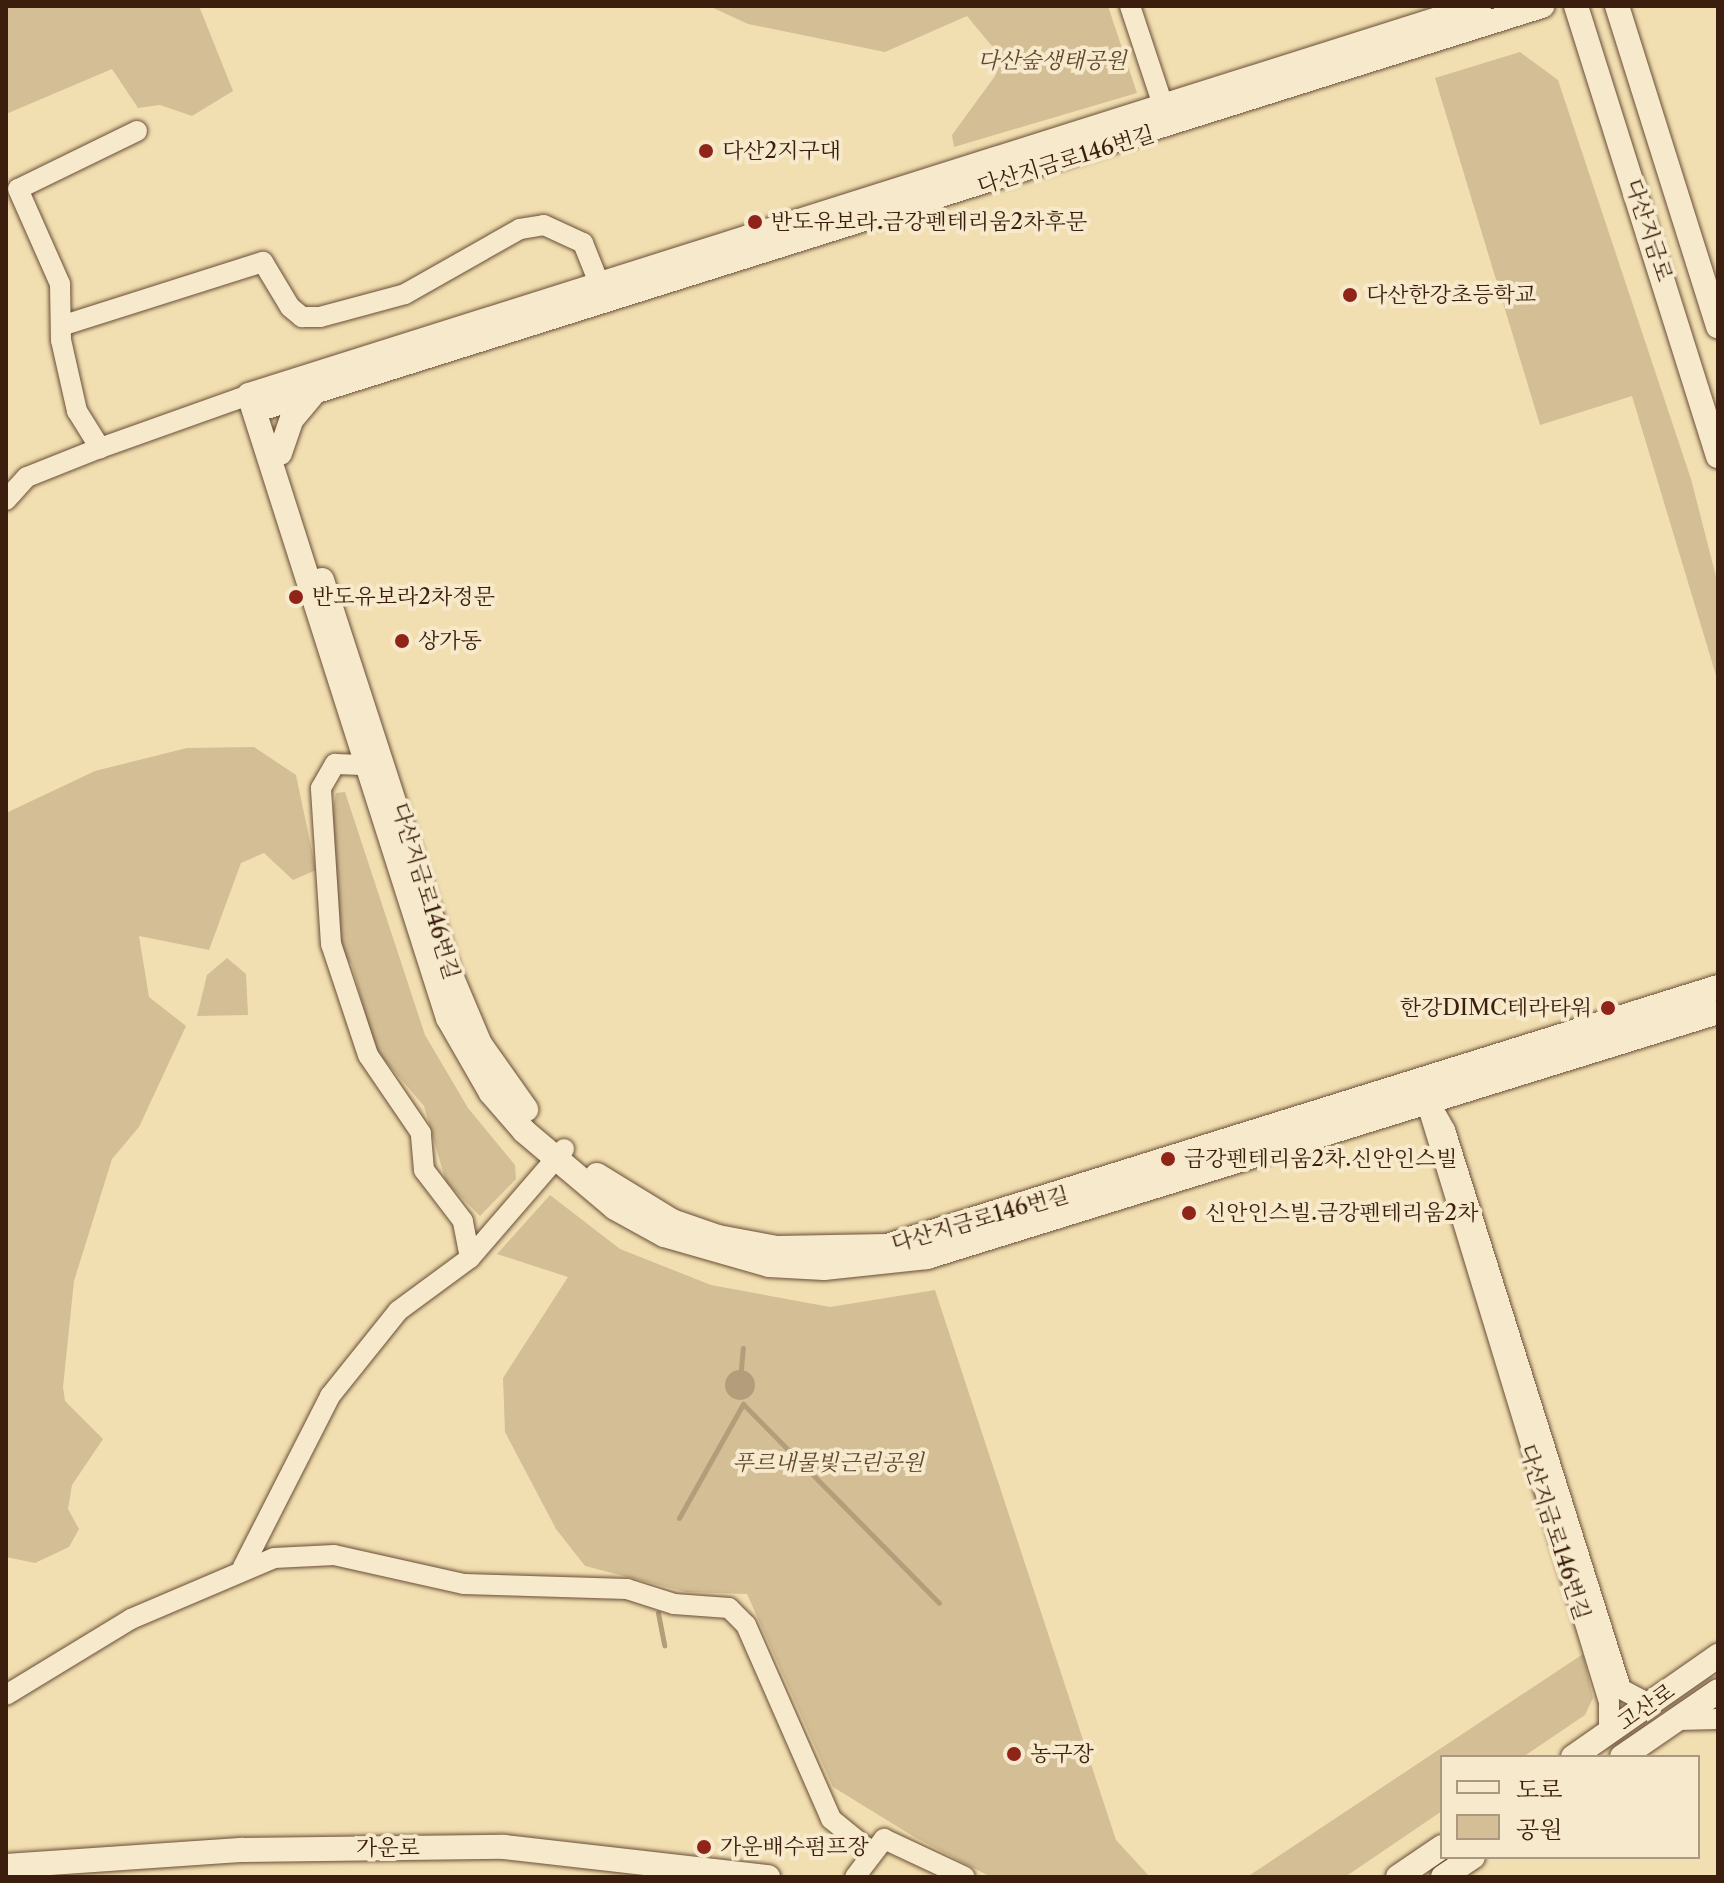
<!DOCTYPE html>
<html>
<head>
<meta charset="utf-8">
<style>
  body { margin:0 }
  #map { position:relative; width:1724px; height:1883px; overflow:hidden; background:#f2dfb1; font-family:"Libre Caslon Text","Noto Serif KR",serif }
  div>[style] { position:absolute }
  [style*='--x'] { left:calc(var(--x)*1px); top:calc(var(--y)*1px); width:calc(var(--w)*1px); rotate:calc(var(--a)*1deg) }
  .green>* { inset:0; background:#d3be95 }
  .water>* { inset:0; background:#b49d7a }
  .round { border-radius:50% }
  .stream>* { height:5px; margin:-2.5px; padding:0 2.5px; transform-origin:2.5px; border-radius:2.5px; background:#b49d7a }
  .roads { filter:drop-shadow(0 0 2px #694e37) drop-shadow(0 0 2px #694e37) }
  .minor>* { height:20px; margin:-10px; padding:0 10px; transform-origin:10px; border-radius:10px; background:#f7eacc }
  .tertiary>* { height:24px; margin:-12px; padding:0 12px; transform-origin:12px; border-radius:12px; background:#f7eacc }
  .dots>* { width:22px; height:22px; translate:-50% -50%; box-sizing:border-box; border:4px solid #f7eacc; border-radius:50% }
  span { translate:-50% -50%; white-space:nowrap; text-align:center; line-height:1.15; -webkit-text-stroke:8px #f7eacc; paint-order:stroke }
  .park-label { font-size:22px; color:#614630; font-style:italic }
  .poi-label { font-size:22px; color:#3b1e0e }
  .left { translate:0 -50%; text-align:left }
  .right { translate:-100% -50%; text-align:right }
  .street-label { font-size:22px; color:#3b1e0e }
  .frame { position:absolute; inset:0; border:8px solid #3b1e0e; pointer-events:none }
  .legend { position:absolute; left:1440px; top:1755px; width:260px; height:104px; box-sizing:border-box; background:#f7eacc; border:2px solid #ac9880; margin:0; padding:10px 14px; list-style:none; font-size:24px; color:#3b1e0e }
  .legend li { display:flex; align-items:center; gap:16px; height:40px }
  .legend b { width:40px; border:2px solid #ac9880 }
</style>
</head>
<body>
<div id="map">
  <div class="green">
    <div style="clip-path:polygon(6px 6px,199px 6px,233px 91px,192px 116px,160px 105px,138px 108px,112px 69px,6px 114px)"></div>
    <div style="clip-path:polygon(709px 6px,1108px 6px,1137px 93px,954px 147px,952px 135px,995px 76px,996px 51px,967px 16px,885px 52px,748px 24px)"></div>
    <div style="clip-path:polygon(1520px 52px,1558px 80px,1691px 479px,1718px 584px,1718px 682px,1632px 396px,1540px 425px,1435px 78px)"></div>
    <div style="clip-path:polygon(254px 747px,296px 775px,316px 870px,293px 880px,264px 853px,241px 863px,209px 950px,139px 936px,149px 997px,186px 1026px,139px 1127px,112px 1159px,74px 1281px,63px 1387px,65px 1401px,103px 1439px,72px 1485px,68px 1509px,79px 1529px,69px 1547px,35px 1563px,6px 1557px,6px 813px,95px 771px,187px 748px)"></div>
    <div style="clip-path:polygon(345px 792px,425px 1035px,468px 1108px,515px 1165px,516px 1179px,480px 1216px,446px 1182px,424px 1106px,375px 1049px,352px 965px,336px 944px,332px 815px,336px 793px)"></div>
    <div style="clip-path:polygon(227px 958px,246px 974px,248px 1015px,197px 1016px,207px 975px)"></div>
    <div style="clip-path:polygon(550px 1195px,620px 1249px,711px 1285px,830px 1307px,935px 1290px,1116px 1840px,1150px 1877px,991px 1877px,916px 1838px,833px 1787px,747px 1594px,686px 1592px,585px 1566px,556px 1529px,505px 1432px,503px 1378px,568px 1277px,497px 1254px)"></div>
    <div style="clip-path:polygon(1583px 1654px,1593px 1698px,1585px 1715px,1523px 1757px,1442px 1757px,1442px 1811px,1345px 1877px,1247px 1877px)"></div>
  </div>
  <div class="water">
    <div class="round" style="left:725px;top:1370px;width:30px;height:30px"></div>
  </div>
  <div class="stream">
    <div style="--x:741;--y:1369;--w:21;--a:-85"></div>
    <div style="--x:679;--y:1518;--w:131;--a:-60.7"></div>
    <div style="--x:743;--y:1404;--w:279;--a:45.4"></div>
    <div style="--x:658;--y:1613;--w:33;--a:79"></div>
  </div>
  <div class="roads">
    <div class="minor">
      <div style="--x:1130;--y:6;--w:120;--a:71.6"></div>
      <div style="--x:137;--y:131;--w:132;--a:154"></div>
      <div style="--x:18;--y:189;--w:104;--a:66.1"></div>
      <div style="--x:60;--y:284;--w:56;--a:89"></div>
      <div style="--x:61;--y:340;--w:73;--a:77.3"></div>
      <div style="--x:77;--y:411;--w:44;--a:58.1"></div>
      <div style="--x:100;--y:448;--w:158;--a:-19.6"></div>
      <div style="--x:61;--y:326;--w:212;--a:-17.6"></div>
      <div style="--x:263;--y:262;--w:52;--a:59"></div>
      <div style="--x:290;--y:307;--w:16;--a:40"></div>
      <div style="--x:302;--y:317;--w:18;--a:0"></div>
      <div style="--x:320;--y:317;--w:88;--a:-15.1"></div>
      <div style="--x:405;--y:294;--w:132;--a:-29.5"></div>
      <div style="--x:520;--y:229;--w:24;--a:-9"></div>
      <div style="--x:544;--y:225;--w:43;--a:24.8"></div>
      <div style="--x:583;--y:243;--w:59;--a:68.2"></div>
      <div style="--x:6;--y:500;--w:31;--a:-48"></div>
      <div style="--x:27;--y:477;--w:79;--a:-21.7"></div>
      <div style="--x:1423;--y:1091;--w:45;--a:60.6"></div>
      <div style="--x:1445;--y:1130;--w:586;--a:72.52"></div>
      <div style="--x:1621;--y:1689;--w:32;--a:28"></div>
      <div style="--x:1428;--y:1107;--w:622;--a:73.08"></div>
      <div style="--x:1609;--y:1702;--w:30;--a:90"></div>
      <div style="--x:470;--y:1258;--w:144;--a:-49.2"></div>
      <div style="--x:243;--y:1567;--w:192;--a:-63"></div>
      <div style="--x:330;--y:1396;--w:109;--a:-51.3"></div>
      <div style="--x:398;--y:1311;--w:89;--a:-36.4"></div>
      <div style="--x:470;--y:1258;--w:38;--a:-101"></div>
      <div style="--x:463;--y:1221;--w:64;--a:-127.4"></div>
      <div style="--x:424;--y:1170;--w:37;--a:-95"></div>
      <div style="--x:421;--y:1133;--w:94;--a:-124.2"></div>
      <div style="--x:368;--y:1055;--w:117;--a:-108.4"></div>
      <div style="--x:331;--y:944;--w:156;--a:-93.7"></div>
      <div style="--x:321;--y:788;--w:28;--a:-60"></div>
      <div style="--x:335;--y:764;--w:28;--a:2"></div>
      <div style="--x:6;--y:1695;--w:146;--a:-31.3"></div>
      <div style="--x:131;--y:1619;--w:155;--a:-23.1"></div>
      <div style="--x:274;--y:1558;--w:60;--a:-2.9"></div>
      <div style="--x:334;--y:1555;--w:133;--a:12.6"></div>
      <div style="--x:464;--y:1584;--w:163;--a:1.8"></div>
      <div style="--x:627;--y:1589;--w:49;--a:17.7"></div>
      <div style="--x:674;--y:1604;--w:55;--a:4.2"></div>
      <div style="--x:729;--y:1608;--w:24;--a:45"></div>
      <div style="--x:746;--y:1625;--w:212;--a:66.3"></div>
      <div style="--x:831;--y:1819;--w:49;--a:39.2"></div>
      <div style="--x:1677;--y:1720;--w:41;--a:-1.4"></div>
      <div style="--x:855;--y:1877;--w:48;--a:-52.7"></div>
      <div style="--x:884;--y:1839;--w:89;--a:25.1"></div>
    </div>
    <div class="tertiary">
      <div style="--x:1479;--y:6;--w:1290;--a:162.45"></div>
      <div style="--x:249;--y:395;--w:654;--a:72.29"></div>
      <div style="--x:448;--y:1018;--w:86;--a:60.2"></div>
      <div style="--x:491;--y:1093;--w:50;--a:49"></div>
      <div style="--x:524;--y:1131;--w:119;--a:40.2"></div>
      <div style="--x:615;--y:1208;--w:56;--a:28.9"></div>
      <div style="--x:664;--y:1235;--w:109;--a:15.9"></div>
      <div style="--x:769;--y:1265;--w:55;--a:3.1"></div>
      <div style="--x:824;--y:1268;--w:104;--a:-6.1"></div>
      <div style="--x:927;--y:1257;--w:828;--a:-17.21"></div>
      <div style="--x:1576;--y:6;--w:472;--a:72.5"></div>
      <div style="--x:1617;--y:6;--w:336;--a:72.5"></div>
      <div style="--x:266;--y:407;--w:1338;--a:-17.45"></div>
      <div style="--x:280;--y:453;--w:36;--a:-71"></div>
      <div style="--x:292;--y:419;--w:30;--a:-50"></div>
      <div style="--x:322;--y:580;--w:413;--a:72"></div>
      <div style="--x:450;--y:973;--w:77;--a:67.1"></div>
      <div style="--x:480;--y:1044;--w:80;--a:54.7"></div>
      <div style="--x:597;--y:1175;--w:88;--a:31.5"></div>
      <div style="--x:672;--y:1221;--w:49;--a:19.2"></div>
      <div style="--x:718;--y:1237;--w:60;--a:10.6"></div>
      <div style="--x:777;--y:1248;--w:110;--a:-1"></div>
      <div style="--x:887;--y:1246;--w:870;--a:-17.31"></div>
      <div style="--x:1573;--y:1757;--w:177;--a:-34.9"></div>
      <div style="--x:1622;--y:1757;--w:116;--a:-34.5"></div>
      <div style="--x:6;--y:1866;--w:238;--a:-3.9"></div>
      <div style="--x:243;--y:1850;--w:261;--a:-0.7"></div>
      <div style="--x:504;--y:1847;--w:266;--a:6.5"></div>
      <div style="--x:1398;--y:1877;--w:53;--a:-34.3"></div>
      <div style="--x:1443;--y:1877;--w:36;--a:-34"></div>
    </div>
  </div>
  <div class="dots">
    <div style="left:706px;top:151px;background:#8f2418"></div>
    <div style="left:755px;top:222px;background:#8f2418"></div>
    <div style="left:1350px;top:295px;background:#8f2418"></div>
    <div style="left:296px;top:597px;background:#8f2418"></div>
    <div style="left:402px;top:641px;background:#8f2418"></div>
    <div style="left:1608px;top:1008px;background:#8f2418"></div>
    <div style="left:1168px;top:1159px;background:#8f2418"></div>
    <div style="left:1189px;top:1213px;background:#8f2418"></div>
    <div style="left:1014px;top:1754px;background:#8f2418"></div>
    <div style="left:704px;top:1847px;background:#8f2418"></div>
  </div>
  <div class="park-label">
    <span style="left:1052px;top:61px">다산숲생태공원</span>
    <span style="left:828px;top:1463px">푸르내물빛근린공원</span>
  </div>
  <div class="poi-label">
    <span class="left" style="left:722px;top:151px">다산2지구대</span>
    <span class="left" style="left:771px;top:222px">반도유보라.금강펜테리움2차후문</span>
    <span class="left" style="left:1366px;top:295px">다산한강초등학교</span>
    <span class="left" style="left:312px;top:597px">반도유보라2차정문</span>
    <span class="left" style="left:418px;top:641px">상가동</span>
    <span class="right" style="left:1592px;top:1008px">한강DIMC테라타워</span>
    <span class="left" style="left:1184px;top:1159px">금강펜테리움2차.신안인스빌</span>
    <span class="left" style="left:1205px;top:1213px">신안인스빌.금강펜테리움2차</span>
    <span class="left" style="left:1030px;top:1754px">농구장</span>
    <span class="left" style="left:720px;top:1847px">가운배수펌프장</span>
  </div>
  <div class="street-label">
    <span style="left:1066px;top:160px;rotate:-17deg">다산지금로146번길</span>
    <span style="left:1649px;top:230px;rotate:72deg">다산지금로</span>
    <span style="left:426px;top:891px;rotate:73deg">다산지금로146번길</span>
    <span style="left:980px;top:1219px;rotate:-16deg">다산지금로146번길</span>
    <span style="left:1555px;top:1532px;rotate:72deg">다산지금로146번길</span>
    <span style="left:1646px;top:1707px;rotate:-35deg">고산로</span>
    <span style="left:388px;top:1848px">가운로</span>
  </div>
  <div class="frame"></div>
  <ul class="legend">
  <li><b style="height:10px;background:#f7eacc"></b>도로</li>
  <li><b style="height:22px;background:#d3be95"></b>공원</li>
  </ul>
</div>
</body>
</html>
